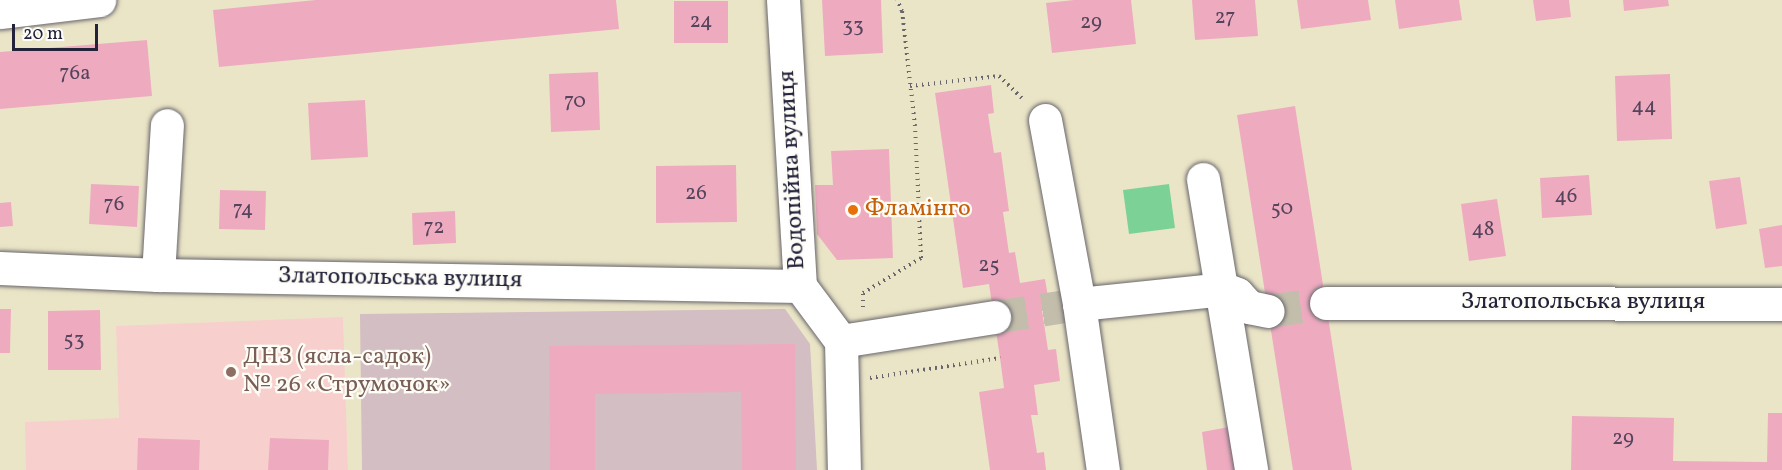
<!DOCTYPE html>
<html>
<head>
<meta charset="utf-8">
<style>
  body { margin:0 }
  #map { position:relative; width:1782px; height:470px; overflow:hidden; background:#ebe5c7; font-family:Vollkorn,serif }
  div>[style] { position:absolute }
  [style*='--x'] { left:calc(var(--x)*1px); top:calc(var(--y)*1px); width:calc(var(--w)*1px); rotate:calc(var(--a)*1deg) }
  .built>* { inset:0; background:#f7d0cd }
  .industrial>* { inset:0; background:#d2bec3 }
  .green>* { inset:0; background:#7cd296 }
  .building>* { inset:0; background:#eeabc0 }
  .minor-tunnel>* { height:33px; margin-top:-16.5px; transform-origin:0; background:repeating-linear-gradient(90deg,#c3beab 0 33px,transparent 0 49px) }
  .path>* { height:4px; margin-top:-2px; transform-origin:0; background:repeating-linear-gradient(90deg,#68666c 0 1.5px,transparent 0 6px) }
  .roads { filter:drop-shadow(0 0 2px #68666c) drop-shadow(0 0 2px #68666c) }
  .minor>* { height:33px; margin:-16.5px; padding:0 16.5px; transform-origin:16.5px; border-radius:16.5px; background:#fff }
  .dots>* { width:16px; height:16px; translate:-50% -50%; box-sizing:border-box; border:3px solid #fdfcf7; border-radius:50% }
  span { translate:-50% -50%; white-space:nowrap; text-align:center; line-height:1.15; -webkit-text-stroke:4.5px #fdfcf7; paint-order:stroke }
  .number-label { font-size:21px; color:#55445c }
  .number-label span { -webkit-text-stroke-width:0 }
  .street-label { font-size:24px; color:#22223b }
  .food-label { font-size:24px; color:#c56008 }
  .left { translate:0 -50%; text-align:left }
  .education-label { font-size:24px; color:#785e54 }
  .scale { position:absolute; left:12px; top:24px; width:86px; height:27px; box-sizing:border-box; border:3px solid #22223b; border-top:0; padding-left:8px; font-size:18px; line-height:21px; white-space:nowrap; color:#22223b; -webkit-text-stroke:4px #fdfcf7; paint-order:stroke }
</style>
</head>
<body>
<div id="map">
  <div class="built">
    <div style="clip-path:polygon(343px 317px,348px 470px,26px 470px,25px 422px,119px 418px,116px 326px)"></div>
  </div>
  <div class="industrial">
    <div style="clip-path:polygon(785px 309px,810px 344px,817px 470px,362px 470px,360px 314px)"></div>
  </div>
  <div class="green">
    <div style="clip-path:polygon(1169px 184px,1175px 228px,1129px 234px,1123px 190px)"></div>
  </div>
  <div class="building">
    <div style="clip-path:polygon(316px 0,616px 0,619px 29px,219px 67px,213px 10px)"></div>
    <div style="clip-path:polygon(822px 0,881px 0,883px 53px,825px 56px)"></div>
    <div style="clip-path:polygon(1074px 0,1131px 0,1136px 44px,1052px 53px,1046px 3px)"></div>
    <div style="clip-path:polygon(1192px 0,1255px 0,1258px 36px,1195px 40px)"></div>
    <div style="clip-path:polygon(1297px 0,1368px 0,1371px 20px,1301px 29px)"></div>
    <div style="clip-path:polygon(1395px 0,1459px 0,1462px 20px,1399px 29px)"></div>
    <div style="clip-path:polygon(1533px 0,1569px 0,1571px 17px,1536px 21px)"></div>
    <div style="clip-path:polygon(1623px 0,1668px 0,1669px 6px,1624px 11px)"></div>
    <div style="clip-path:polygon(674px 1px,728px 1px,728px 43px,674px 43px)"></div>
    <div style="clip-path:polygon(147px 40px,152px 96px,0 109px,0 52px)"></div>
    <div style="clip-path:polygon(598px 72px,600px 130px,551px 132px,549px 74px)"></div>
    <div style="clip-path:polygon(1670px 74px,1672px 139px,1617px 141px,1615px 76px)"></div>
    <div style="clip-path:polygon(991px 85px,994px 113px,988px 114px,994px 153px,1001px 152px,1009px 211px,1003px 212px,1009px 253px,1015px 252px,1020px 283px,1045px 279px,1050px 309px,1042px 310px,1048px 350px,1056px 349px,1060px 381px,1034px 385px,1038px 415px,1031px 415px,1037px 453px,1044px 452px,1046px 470px,990px 470px,979px 392px,1004px 388px,1000px 358px,989px 284px,963px 288px,935px 93px)"></div>
    <div style="clip-path:polygon(365px 100px,368px 157px,311px 160px,308px 103px)"></div>
    <div style="clip-path:polygon(1295px 106px,1352px 470px,1293px 470px,1237px 115px)"></div>
    <div style="clip-path:polygon(889px 149px,893px 258px,837px 260px,817px 234px,815px 185px,833px 185px,831px 151px)"></div>
    <div style="clip-path:polygon(736px 165px,737px 222px,656px 223px,656px 166px)"></div>
    <div style="clip-path:polygon(1589px 175px,1592px 215px,1542px 218px,1540px 178px)"></div>
    <div style="clip-path:polygon(1740px 177px,1747px 224px,1716px 229px,1709px 181px)"></div>
    <div style="clip-path:polygon(91px 184px,139px 186px,137px 227px,89px 224px)"></div>
    <div style="clip-path:polygon(220px 190px,266px 191px,265px 230px,219px 229px)"></div>
    <div style="clip-path:polygon(1497px 199px,1506px 256px,1469px 261px,1461px 204px)"></div>
    <div style="clip-path:polygon(11px 202px,13px 226px,0 227px,0 203px)"></div>
    <div style="clip-path:polygon(455px 211px,456px 243px,413px 245px,412px 213px)"></div>
    <div style="clip-path:polygon(1782px 225px,1782px 266px,1765px 268px,1759px 229px)"></div>
    <div style="clip-path:polygon(0 309px,11px 309px,10px 353px,0 353px)"></div>
    <div style="clip-path:polygon(100px 310px,101px 370px,48px 370px,48px 311px)"></div>
    <div style="clip-path:polygon(795px 344px,796px 470px,742px 470px,741px 392px,595px 394px,595px 470px,550px 470px,549px 346px)"></div>
    <div style="clip-path:polygon(1768px 413px,1782px 413px,1782px 470px,1571px 470px,1572px 416px,1674px 418px,1673px 461px,1767px 462px)"></div>
    <div style="clip-path:polygon(1229px 427px,1235px 470px,1207px 470px,1202px 432px)"></div>
    <div style="clip-path:polygon(138px 438px,200px 440px,199px 470px,137px 470px)"></div>
    <div style="clip-path:polygon(270px 438px,329px 440px,328px 470px,268px 470px)"></div>
  </div>
  <div class="minor-tunnel">
    <div style="--x:1268;--y:311;--w:59;--a:-7.9"></div>
    <div style="--x:994;--y:317;--w:86;--a:-8.7"></div>
  </div>
  <div class="path">
    <div style="--x:910;--y:86;--w:90;--a:-6.4"></div>
    <div style="--x:999;--y:76;--w:33;--a:44"></div>
    <div style="--x:863;--y:307;--w:14;--a:-90"></div>
    <div style="--x:863;--y:293;--w:68;--a:-31.1"></div>
    <div style="--x:921;--y:258;--w:132;--a:-92.6"></div>
    <div style="--x:915;--y:126;--w:116;--a:-96.4"></div>
    <div style="--x:902;--y:11;--w:12;--a:-114"></div>
    <div style="--x:870;--y:378;--w:132;--a:-8.7"></div>
  </div>
  <div class="roads">
    <div class="minor">
      <div style="--x:783;--y:0;--w:287;--a:86.6"></div>
      <div style="--x:800;--y:286;--w:69;--a:53.3"></div>
      <div style="--x:841;--y:341;--w:129;--a:88.7"></div>
      <div style="--x:0;--y:12;--w:100;--a:-6.9"></div>
      <div style="--x:1045;--y:120;--w:187;--a:79.5"></div>
      <div style="--x:1079;--y:304;--w:168;--a:81.8"></div>
      <div style="--x:1203;--y:179;--w:295;--a:80.6"></div>
      <div style="--x:0;--y:268;--w:158;--a:2.5"></div>
      <div style="--x:158;--y:275;--w:642;--a:0.98"></div>
      <div style="--x:158;--y:275;--w:150;--a:-86.6"></div>
      <div style="--x:1326;--y:303;--w:456;--a:0.1"></div>
      <div style="--x:1079;--y:304;--w:146;--a:-5.9"></div>
      <div style="--x:1224;--y:289;--w:14;--a:21"></div>
      <div style="--x:1237;--y:294;--w:18;--a:47"></div>
      <div style="--x:1249;--y:307;--w:19;--a:12"></div>
      <div style="--x:841;--y:341;--w:155;--a:-8.9"></div>
    </div>
  </div>
  <div class="dots">
    <div style="left:853px;top:210px;background:#e8710a"></div>
    <div style="left:231px;top:372px;background:#8d6e63"></div>
  </div>
  <div class="number-label">
    <span style="left:1225px;top:18px">27</span>
    <span style="left:701px;top:22px">24</span>
    <span style="left:1091px;top:23px">29</span>
    <span style="left:853px;top:26px">33</span>
    <span style="left:75px;top:74px">76а</span>
    <span style="left:575px;top:102px">70</span>
    <span style="left:1644px;top:107px">44</span>
    <span style="left:696px;top:194px">26</span>
    <span style="left:1566px;top:197px">46</span>
    <span style="left:114px;top:205px">76</span>
    <span style="left:1282px;top:209px">50</span>
    <span style="left:243px;top:210px">74</span>
    <span style="left:434px;top:228px">72</span>
    <span style="left:1483px;top:230px">48</span>
    <span style="left:989px;top:266px">25</span>
    <span style="left:74px;top:340px">53</span>
    <span style="left:1623px;top:439px">29</span>
  </div>
  <div class="street-label">
    <span style="left:793px;top:170px;rotate:-93deg">Водопійна вулиця</span>
    <span style="left:400px;top:279px;rotate:1deg">Златопольська вулиця</span>
    <span style="left:1583px;top:303px">Златопольська вулиця</span>
  </div>
  <div class="food-label">
    <span class="left" style="left:865px;top:210px">Фламінго</span>
  </div>
  <div class="education-label">
    <span class="left" style="left:243px;top:372px">ДНЗ (ясла-садок)<br>№ 26 «Струмочок»</span>
  </div>
  <div class="scale">20 m</div>
</div>
</body>
</html>
